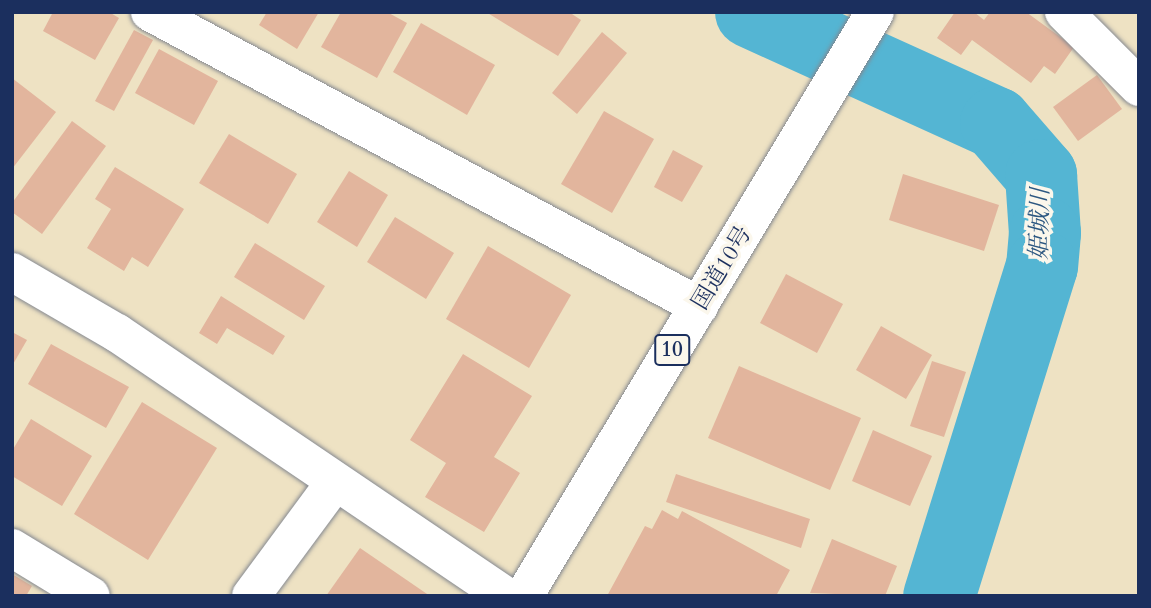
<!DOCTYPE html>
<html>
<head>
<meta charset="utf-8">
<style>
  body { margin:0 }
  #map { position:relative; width:1151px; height:608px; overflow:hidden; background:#eee2c3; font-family:Cardo,"Noto Serif JP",serif }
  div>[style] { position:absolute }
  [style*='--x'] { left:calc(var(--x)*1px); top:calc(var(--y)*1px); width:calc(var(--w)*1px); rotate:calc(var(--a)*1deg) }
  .river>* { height:72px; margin:-36px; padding:0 36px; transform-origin:36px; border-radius:36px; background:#54b5d3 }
  .building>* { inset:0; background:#e2b59d }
  .roads { filter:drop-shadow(0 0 2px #848890) drop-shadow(0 0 2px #848890) }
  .minor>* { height:38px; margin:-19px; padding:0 19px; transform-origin:19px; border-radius:19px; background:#fff }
  .tertiary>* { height:38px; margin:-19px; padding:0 19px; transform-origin:19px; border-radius:19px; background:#fff }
  .trunk>* { height:38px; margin:-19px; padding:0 19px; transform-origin:19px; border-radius:19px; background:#fff }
  span { translate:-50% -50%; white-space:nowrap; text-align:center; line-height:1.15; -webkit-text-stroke:7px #fbf7ec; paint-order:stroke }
  .shield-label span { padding:2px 5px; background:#fbf7ec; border:2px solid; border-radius:5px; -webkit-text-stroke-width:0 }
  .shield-label { font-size:21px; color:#1b2f5e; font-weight:700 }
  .street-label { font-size:23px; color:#1b2f5e }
  .water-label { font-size:24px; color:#2c5781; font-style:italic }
  .frame { position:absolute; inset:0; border:14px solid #1b2f5e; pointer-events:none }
</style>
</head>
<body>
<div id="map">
  <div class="river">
    <div style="--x:751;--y:12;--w:269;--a:24.4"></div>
    <div style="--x:996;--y:123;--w:69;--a:49.1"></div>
    <div style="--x:1041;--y:175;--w:58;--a:86.1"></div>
    <div style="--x:1045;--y:233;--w:33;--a:95"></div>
    <div style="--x:1042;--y:266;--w:346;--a:107.3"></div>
  </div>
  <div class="building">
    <div style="clip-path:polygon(53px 12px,109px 12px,119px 18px,95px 60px,43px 31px)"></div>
    <div style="clip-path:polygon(267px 12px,319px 12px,297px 49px,259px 25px)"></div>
    <div style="clip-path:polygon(341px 12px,387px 12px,407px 23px,377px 78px,321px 47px)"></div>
    <div style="clip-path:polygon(486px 12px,569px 12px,581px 20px,558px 56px)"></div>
    <div style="clip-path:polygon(955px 12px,974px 12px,984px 20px,990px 12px,1026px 12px,1074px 47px,1055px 74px,1044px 66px,1031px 83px,972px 40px,961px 55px,937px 38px)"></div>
    <div style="clip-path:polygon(421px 23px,495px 65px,467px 115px,393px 72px)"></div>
    <div style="clip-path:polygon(134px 30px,153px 40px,114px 111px,95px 101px)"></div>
    <div style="clip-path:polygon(602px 32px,627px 53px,577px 114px,552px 93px)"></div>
    <div style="clip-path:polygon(159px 49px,218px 81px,194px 125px,135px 93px)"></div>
    <div style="clip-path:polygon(1097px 75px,1122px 109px,1078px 141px,1053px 107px)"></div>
    <div style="clip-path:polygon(12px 78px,56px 112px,12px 169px)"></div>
    <div style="clip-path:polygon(604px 111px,654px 139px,612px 213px,561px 184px)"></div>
    <div style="clip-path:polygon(72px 121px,106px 146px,42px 234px,12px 212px,12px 203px)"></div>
    <div style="clip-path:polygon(229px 134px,297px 174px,268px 224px,199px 183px)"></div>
    <div style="clip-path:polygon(673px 150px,703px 166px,682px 202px,654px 187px)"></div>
    <div style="clip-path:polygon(115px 167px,184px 209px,148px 267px,132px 257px,124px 271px,87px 248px,111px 209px,95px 199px)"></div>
    <div style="clip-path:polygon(349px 171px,388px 195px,357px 247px,317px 222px)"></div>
    <div style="clip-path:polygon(903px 174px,999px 205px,984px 251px,889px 220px)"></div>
    <div style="clip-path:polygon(395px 217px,454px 253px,426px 299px,367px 262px)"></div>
    <div style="clip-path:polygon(255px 243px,325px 286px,304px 320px,234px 277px)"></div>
    <div style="clip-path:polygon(488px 246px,571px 295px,529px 368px,446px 319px)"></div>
    <div style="clip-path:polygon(786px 274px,843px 304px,817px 353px,760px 323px)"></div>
    <div style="clip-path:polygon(221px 296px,285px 336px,273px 355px,227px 328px,217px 344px,199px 333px)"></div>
    <div style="clip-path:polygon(881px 326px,932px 355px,906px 399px,856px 370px)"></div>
    <div style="clip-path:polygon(12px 332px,27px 340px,12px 366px)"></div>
    <div style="clip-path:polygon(51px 344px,129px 387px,106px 428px,28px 384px)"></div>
    <div style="clip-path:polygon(463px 354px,532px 396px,494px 457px,520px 473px,484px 532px,425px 497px,446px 463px,410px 440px)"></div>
    <div style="clip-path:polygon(932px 361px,966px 372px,944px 437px,910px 426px)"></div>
    <div style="clip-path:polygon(739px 366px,861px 418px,830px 490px,708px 438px)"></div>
    <div style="clip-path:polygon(142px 402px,217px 448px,148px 560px,74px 514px)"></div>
    <div style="clip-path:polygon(31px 419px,92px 456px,62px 506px,12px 476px,12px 451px)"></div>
    <div style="clip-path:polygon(873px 430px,932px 456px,910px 506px,852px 481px)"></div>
    <div style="clip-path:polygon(676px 474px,810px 519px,801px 548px,666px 502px)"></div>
    <div style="clip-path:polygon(662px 510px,678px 519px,682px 511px,790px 570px,776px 596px,607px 596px,645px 526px,652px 529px)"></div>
    <div style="clip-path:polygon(832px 539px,897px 566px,885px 596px,810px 593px)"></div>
    <div style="clip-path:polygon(360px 548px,430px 596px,326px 596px)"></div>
    <div style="clip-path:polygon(12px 574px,32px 586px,26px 596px,12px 596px)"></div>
  </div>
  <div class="roads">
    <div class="minor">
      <div style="--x:150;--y:12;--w:623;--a:28.17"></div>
      <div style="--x:1064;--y:12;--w:106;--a:45"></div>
      <div style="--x:12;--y:548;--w:92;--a:31.3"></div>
      <div style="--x:251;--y:596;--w:142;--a:-53.6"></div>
    </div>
    <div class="tertiary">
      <div style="--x:12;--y:272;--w:121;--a:30.2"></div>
      <div style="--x:117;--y:333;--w:469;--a:34.1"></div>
    </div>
    <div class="trunk">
      <div style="--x:524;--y:596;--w:681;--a:-58.99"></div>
    </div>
  </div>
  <div class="shield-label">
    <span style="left:672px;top:350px">10</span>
  </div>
  <div class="street-label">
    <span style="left:722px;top:268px;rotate:-59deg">国道10号</span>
  </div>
  <div class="water-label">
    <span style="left:1040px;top:224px;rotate:-89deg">姫城川</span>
  </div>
  <div class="frame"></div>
</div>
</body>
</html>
